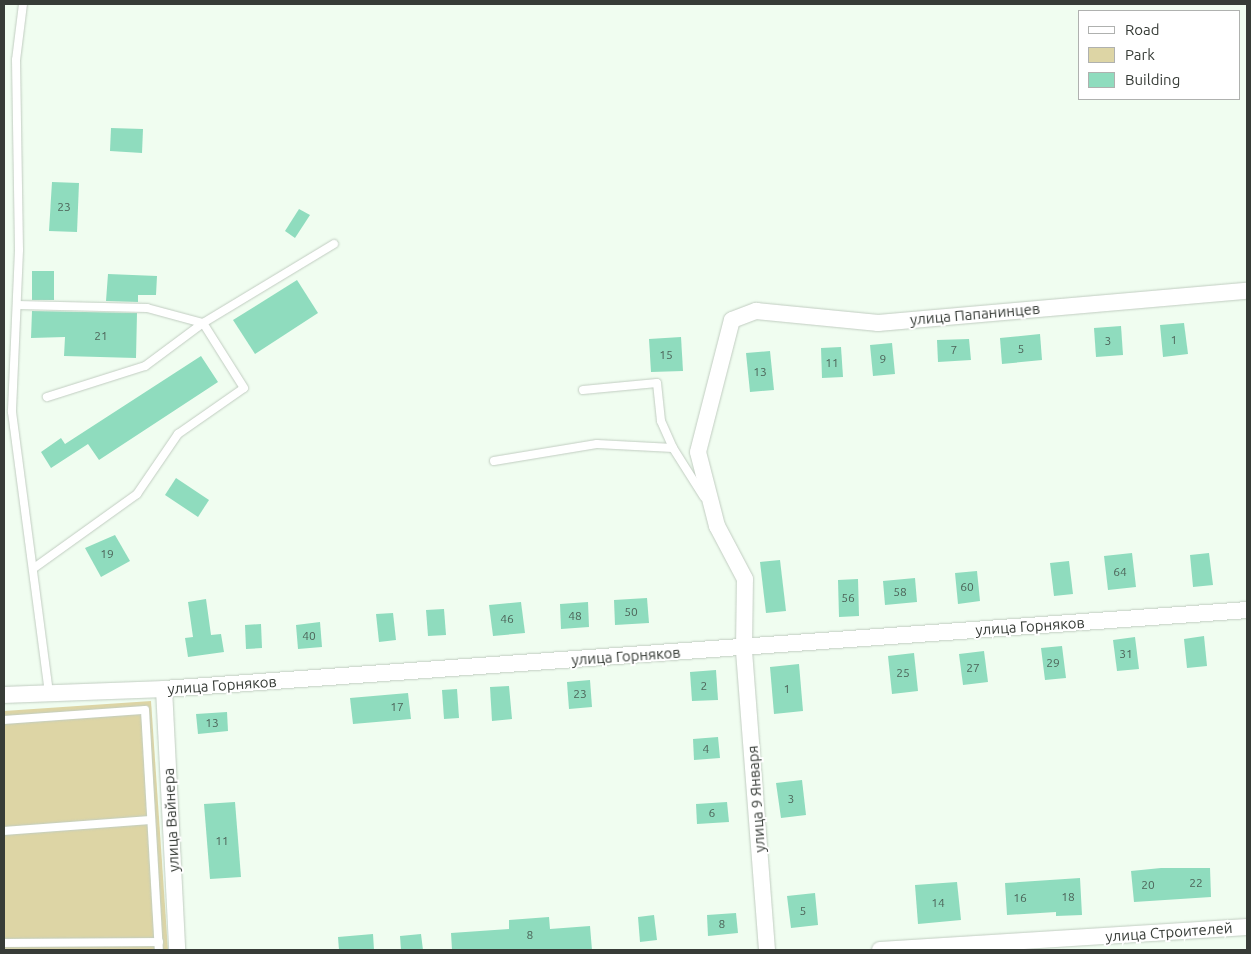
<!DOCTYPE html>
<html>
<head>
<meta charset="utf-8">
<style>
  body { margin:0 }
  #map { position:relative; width:1251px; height:954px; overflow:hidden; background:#f0fdf0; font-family:Ubuntu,sans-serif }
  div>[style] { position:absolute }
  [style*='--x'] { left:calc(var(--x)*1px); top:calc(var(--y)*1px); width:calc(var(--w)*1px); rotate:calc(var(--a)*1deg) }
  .green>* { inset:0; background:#ddd5a5 }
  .building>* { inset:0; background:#8fdcbe }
  .roads { filter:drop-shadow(0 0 1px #c1cdc1) drop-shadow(0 0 1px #c1cdc1) }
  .service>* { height:8px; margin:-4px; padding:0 4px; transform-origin:4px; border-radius:4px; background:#fff }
  .minor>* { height:16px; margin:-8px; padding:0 8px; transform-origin:8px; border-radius:8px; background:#fff }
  span { translate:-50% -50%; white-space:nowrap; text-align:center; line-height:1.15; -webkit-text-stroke:4px #fff; paint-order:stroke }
  .number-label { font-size:12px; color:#4d6459 }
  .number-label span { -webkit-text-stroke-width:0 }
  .street-label { font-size:15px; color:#373c37 }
  .frame { position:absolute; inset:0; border:5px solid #373c37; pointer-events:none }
  .legend { position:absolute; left:1078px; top:10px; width:162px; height:90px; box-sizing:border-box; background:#fff; border:1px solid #afb1af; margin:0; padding:6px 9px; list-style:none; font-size:15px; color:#373c37 }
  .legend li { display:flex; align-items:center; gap:10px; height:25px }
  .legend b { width:25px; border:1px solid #afb1af }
</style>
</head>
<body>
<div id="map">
  <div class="green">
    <div style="clip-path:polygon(151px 701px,168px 950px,4px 950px,4px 711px)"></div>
  </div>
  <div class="building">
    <div style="clip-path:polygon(111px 128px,143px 129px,142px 153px,110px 151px)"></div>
    <div style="clip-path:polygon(52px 182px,79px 183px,77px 232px,49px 231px)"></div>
    <div style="clip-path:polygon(299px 209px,310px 215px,295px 238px,285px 231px)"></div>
    <div style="clip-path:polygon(32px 271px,54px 271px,54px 300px,32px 300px)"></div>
    <div style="clip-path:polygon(108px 274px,157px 276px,156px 295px,138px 295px,138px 302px,106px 301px)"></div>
    <div style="clip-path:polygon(297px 280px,318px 313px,255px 354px,233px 320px)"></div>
    <div style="clip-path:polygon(32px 311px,137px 313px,136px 358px,64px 356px,65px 337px,31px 338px)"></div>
    <div style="clip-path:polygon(1184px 323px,1188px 354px,1163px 357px,1160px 325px)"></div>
    <div style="clip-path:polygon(1121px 326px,1123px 355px,1096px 357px,1094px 328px)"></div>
    <div style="clip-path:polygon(1040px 334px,1042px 360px,1002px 364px,1000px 338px)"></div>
    <div style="clip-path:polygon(681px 337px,683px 371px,651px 372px,649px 339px)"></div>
    <div style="clip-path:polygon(969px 339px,971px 360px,938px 362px,937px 340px)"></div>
    <div style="clip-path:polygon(892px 343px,895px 374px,873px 376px,870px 345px)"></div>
    <div style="clip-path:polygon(841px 347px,843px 377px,822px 378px,821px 348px)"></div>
    <div style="clip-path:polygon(770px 351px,774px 390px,750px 392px,746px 353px)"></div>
    <div style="clip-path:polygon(201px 356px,218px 382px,99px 460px,88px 444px,51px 468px,41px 452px,61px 438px,65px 444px)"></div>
    <div style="clip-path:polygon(176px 478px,209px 500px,198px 517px,165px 495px)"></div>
    <div style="clip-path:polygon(115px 535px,130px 561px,101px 577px,85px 548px)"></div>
    <div style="clip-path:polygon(1132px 553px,1136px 587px,1108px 590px,1104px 556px)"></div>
    <div style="clip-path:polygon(1209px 553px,1213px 585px,1193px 587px,1190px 555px)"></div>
    <div style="clip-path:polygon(780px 560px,786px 611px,766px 613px,760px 562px)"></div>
    <div style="clip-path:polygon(1069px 561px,1073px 594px,1054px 596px,1050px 563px)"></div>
    <div style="clip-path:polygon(977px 571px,980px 601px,958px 604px,955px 573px)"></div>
    <div style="clip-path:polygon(915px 578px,917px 602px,885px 605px,883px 581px)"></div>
    <div style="clip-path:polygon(858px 579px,859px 616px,839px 617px,838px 580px)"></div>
    <div style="clip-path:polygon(647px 598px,649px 623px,615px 625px,614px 600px)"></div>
    <div style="clip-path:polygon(206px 599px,211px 635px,221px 634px,224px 652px,188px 657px,185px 638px,193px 637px,188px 602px)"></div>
    <div style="clip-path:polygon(521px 602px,525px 633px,493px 636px,489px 605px)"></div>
    <div style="clip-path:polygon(588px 602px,589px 627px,561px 629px,560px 604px)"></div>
    <div style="clip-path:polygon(444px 609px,446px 635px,428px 636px,426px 610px)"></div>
    <div style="clip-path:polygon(393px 613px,396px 640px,379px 642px,376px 614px)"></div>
    <div style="clip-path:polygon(320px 622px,322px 647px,298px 649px,296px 625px)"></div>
    <div style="clip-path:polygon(261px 624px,262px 648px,246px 649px,245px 625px)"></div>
    <div style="clip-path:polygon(1204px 636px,1207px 666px,1187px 668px,1184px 639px)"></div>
    <div style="clip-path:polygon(1135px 637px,1139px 669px,1117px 671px,1113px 640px)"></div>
    <div style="clip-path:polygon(1062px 646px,1066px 678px,1045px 680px,1041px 648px)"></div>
    <div style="clip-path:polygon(984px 651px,988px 682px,963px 685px,959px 654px)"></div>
    <div style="clip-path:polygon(914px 653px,918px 691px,892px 694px,888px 656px)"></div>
    <div style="clip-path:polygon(799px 664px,803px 711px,774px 714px,770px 667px)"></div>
    <div style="clip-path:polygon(716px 670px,718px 700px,692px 701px,690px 672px)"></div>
    <div style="clip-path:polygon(590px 680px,592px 707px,569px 709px,567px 682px)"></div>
    <div style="clip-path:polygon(509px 686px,512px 719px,492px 721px,490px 687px)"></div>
    <div style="clip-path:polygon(457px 689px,459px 718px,444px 719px,442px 690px)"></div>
    <div style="clip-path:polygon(408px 693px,411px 719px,353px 724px,350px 698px)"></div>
    <div style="clip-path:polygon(227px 712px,228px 731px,198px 734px,196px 714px)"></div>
    <div style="clip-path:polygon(718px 737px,720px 758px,694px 760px,693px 739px)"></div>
    <div style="clip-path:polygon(802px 780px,806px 815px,781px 818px,776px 783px)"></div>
    <div style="clip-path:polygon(235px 802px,241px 877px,210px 879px,204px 804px)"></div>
    <div style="clip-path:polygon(727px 802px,729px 822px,697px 824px,696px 804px)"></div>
    <div style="clip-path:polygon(1161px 868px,1210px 868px,1211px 897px,1134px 902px,1131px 871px)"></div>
    <div style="clip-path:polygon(1080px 878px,1082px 915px,1056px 916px,1056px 912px,1007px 915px,1005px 883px)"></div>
    <div style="clip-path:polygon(957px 882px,961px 920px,918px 924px,915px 885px)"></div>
    <div style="clip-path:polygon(815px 893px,818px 925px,791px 928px,787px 896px)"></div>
    <div style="clip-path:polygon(736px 913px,738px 933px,708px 936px,707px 915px)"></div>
    <div style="clip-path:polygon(654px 915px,657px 940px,640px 942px,638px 917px)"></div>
    <div style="clip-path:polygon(549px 917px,550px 929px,590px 926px,592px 950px,452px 950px,451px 933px,509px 929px,509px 920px)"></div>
    <div style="clip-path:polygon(373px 934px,374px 950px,339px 950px,338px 937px)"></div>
    <div style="clip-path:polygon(421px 934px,423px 950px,401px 950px,400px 936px)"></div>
  </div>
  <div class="roads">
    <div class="service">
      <div style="--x:23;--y:4;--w:56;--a:97.1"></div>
      <div style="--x:16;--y:60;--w:190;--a:89.1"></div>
      <div style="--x:19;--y:250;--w:162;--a:92.5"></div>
      <div style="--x:12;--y:412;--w:282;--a:82.5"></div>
      <div style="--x:17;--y:305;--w:130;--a:1.3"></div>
      <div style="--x:147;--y:308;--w:58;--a:15"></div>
      <div style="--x:203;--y:323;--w:153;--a:-31.1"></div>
      <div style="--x:583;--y:390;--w:74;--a:-5.4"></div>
      <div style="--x:657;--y:383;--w:38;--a:84"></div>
      <div style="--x:661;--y:421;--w:30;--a:66"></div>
      <div style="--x:494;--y:461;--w:104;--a:-9.4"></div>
      <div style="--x:597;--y:444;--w:76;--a:3"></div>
      <div style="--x:673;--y:448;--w:58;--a:57.7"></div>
      <div style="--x:34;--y:568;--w:127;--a:-35.7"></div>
      <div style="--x:137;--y:494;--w:73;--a:-55.7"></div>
      <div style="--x:178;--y:434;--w:80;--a:-34.9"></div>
      <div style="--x:244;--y:388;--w:77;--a:-122.2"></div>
      <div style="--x:203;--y:323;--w:72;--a:143.4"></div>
      <div style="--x:145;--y:366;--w:103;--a:162.4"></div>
      <div style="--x:4;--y:720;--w:141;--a:-4.1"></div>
      <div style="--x:145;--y:710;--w:240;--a:86.7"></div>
      <div style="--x:4;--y:831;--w:146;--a:-4.3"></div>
      <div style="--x:4;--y:943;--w:155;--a:-0.4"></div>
    </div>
    <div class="minor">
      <div style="--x:164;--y:689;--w:261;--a:87.1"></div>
      <div style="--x:4;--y:695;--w:160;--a:-2.1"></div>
      <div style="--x:164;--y:689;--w:1086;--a:-4.17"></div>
      <div style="--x:767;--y:950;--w:303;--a:-94.4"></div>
      <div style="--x:744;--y:648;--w:69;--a:-89.2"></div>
      <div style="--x:745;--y:579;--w:60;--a:-117.8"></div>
      <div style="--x:717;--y:526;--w:76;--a:-104.4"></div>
      <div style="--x:698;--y:452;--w:136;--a:-75.6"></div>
      <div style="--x:732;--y:320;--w:26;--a:-21"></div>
      <div style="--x:756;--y:311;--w:123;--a:5.6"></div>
      <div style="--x:878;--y:323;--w:370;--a:-5"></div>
      <div style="--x:880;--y:950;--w:368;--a:-3.6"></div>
    </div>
  </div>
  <div class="number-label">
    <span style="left:64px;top:207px">23</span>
    <span style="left:101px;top:336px">21</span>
    <span style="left:1174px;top:340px">1</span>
    <span style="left:1108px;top:341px">3</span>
    <span style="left:1021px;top:349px">5</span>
    <span style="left:954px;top:350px">7</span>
    <span style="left:666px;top:355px">15</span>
    <span style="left:883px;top:359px">9</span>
    <span style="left:832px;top:363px">11</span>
    <span style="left:760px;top:372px">13</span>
    <span style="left:107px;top:554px">19</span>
    <span style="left:1120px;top:572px">64</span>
    <span style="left:967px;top:587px">60</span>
    <span style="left:900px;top:592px">58</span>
    <span style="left:848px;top:598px">56</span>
    <span style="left:631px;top:612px">50</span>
    <span style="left:575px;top:616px">48</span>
    <span style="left:507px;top:619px">46</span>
    <span style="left:309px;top:636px">40</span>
    <span style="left:1126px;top:654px">31</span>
    <span style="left:1053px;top:663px">29</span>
    <span style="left:973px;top:668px">27</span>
    <span style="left:903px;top:673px">25</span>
    <span style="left:704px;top:686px">2</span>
    <span style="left:787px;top:689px">1</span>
    <span style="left:580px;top:694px">23</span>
    <span style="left:397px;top:707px">17</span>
    <span style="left:212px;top:723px">13</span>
    <span style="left:706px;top:749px">4</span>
    <span style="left:791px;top:799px">3</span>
    <span style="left:712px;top:813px">6</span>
    <span style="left:222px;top:841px">11</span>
    <span style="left:1196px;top:883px">22</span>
    <span style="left:1148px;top:885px">20</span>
    <span style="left:1068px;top:897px">18</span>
    <span style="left:1020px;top:898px">16</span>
    <span style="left:938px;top:903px">14</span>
    <span style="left:803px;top:911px">5</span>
    <span style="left:722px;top:924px">8</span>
    <span style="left:530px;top:935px">8</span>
  </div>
  <div class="street-label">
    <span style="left:975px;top:314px;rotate:-5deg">улица Папанинцев</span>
    <span style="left:1030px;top:626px;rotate:-4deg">улица Горняков</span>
    <span style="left:626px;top:656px;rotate:-4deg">улица Горняков</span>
    <span style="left:222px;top:685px;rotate:-4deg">улица Горняков</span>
    <span style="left:756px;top:799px;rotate:-94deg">улица 9 Января</span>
    <span style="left:171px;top:820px;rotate:-93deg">улица Вайнера</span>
    <span style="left:1169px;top:932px;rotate:-4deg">улица Строителей</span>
  </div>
  <div class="frame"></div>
  <ul class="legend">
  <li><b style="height:6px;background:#fff"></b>Road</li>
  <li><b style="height:14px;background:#ddd5a5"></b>Park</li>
  <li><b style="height:14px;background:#8fdcbe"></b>Building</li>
  </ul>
</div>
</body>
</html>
